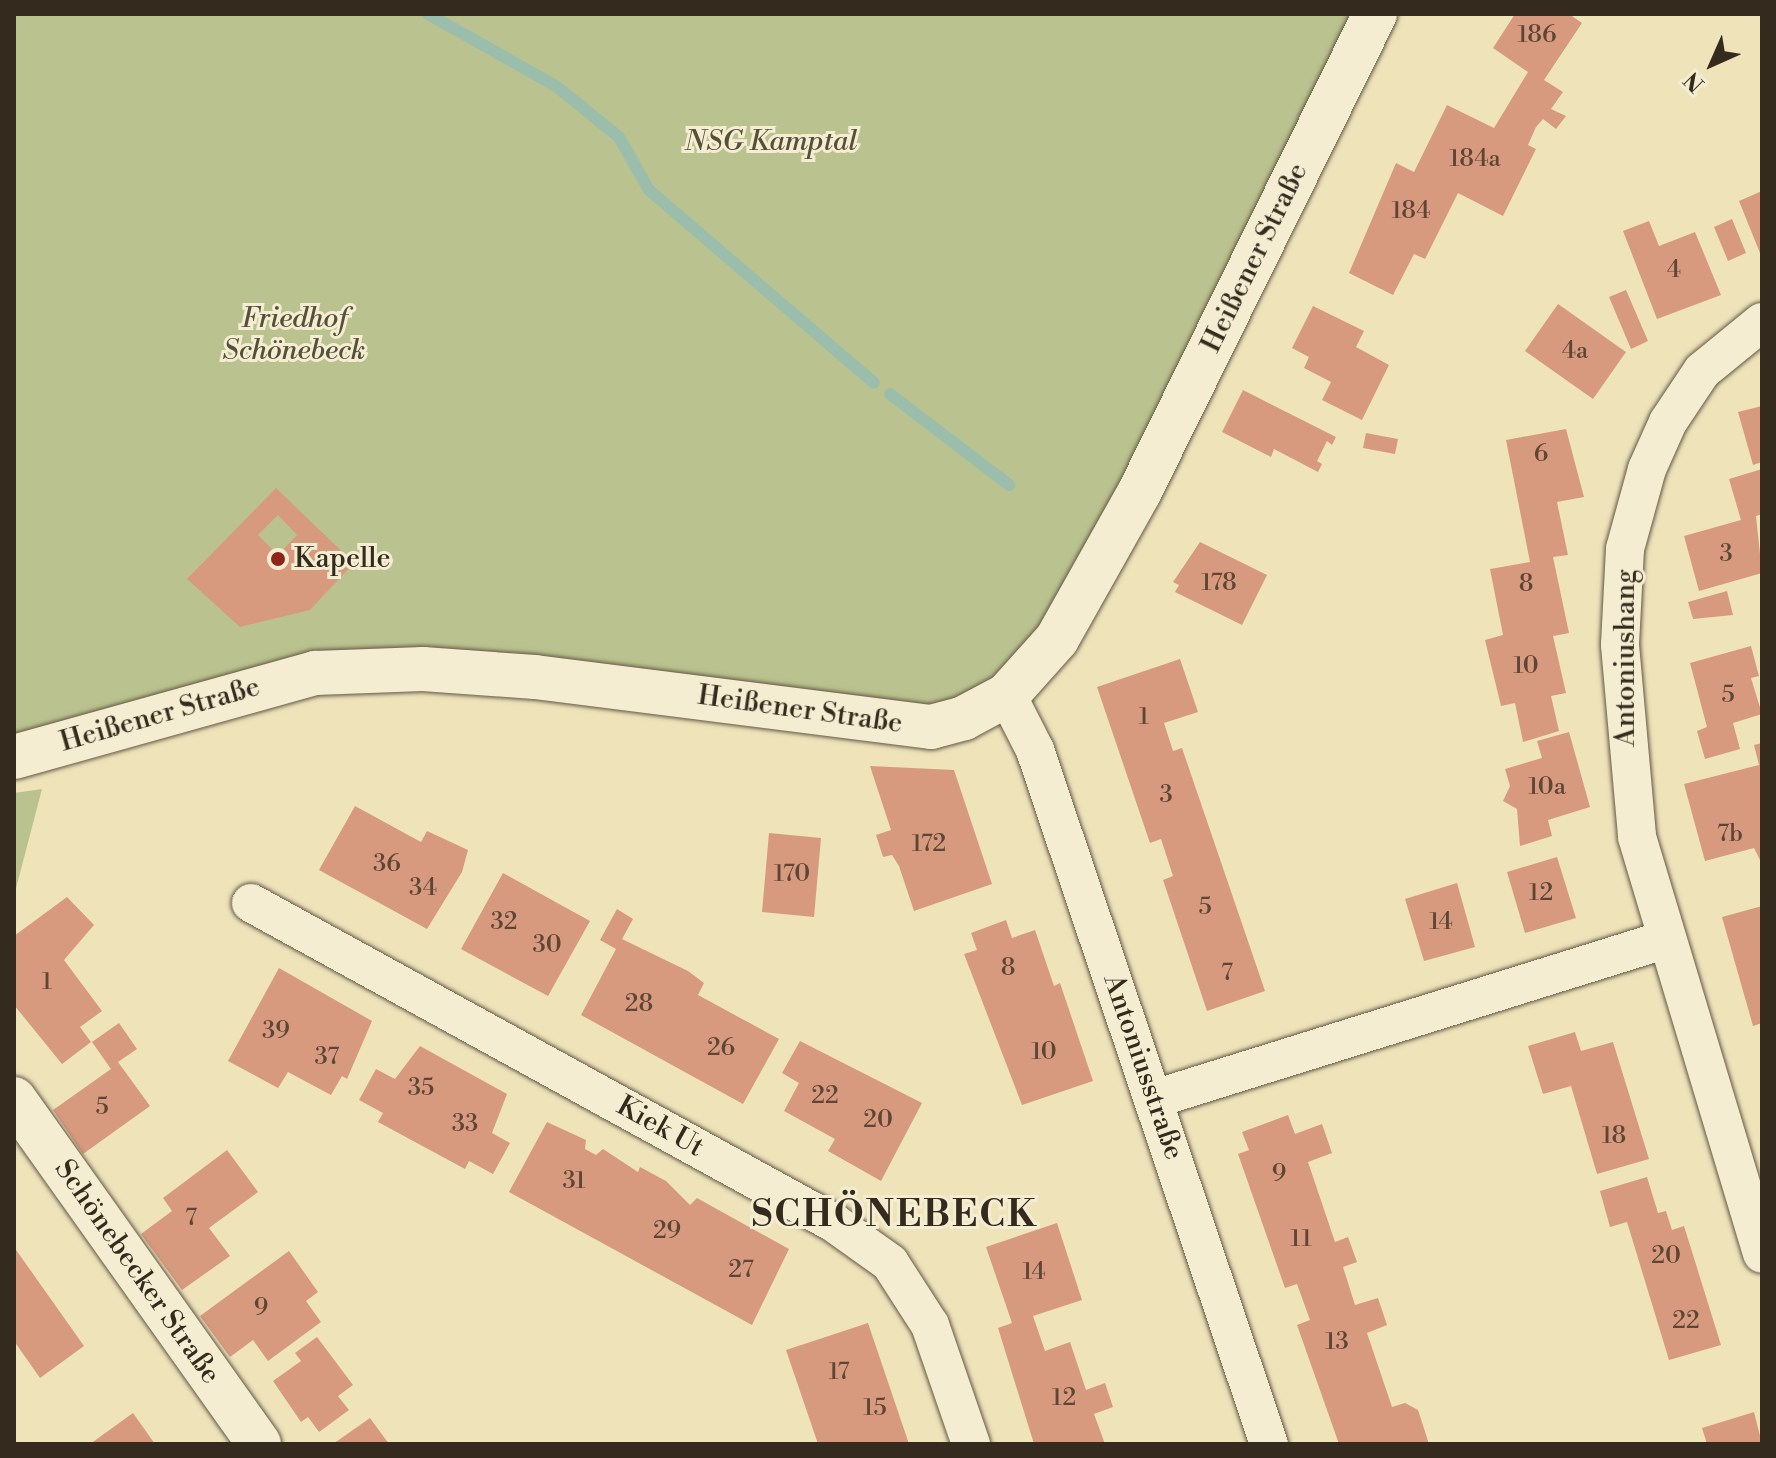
<!DOCTYPE html>
<html>
<head>
<meta charset="utf-8">
<style>
  body { margin:0 }
  #map { position:relative; width:1776px; height:1458px; overflow:hidden; background:#efe3ba; font-family:"Libre Bodoni",serif }
  div>[style] { position:absolute }
  [style*='--x'] { left:calc(var(--x)*1px); top:calc(var(--y)*1px); width:calc(var(--w)*1px); rotate:calc(var(--a)*1deg) }
  .green>* { inset:0; background:#bac38f }
  .stream>* { height:12px; margin:-6px; padding:0 6px; transform-origin:6px; border-radius:6px; background:#9abeab }
  .building>* { inset:0; background:#d89a7f }
  .roads { filter:drop-shadow(0 0 2px #635844) drop-shadow(0 0 2px #635844) }
  .street>* { height:38px; margin:-19px; padding:0 19px; transform-origin:19px; border-radius:19px; background:#f5edd2 }
  .secondary>* { height:44px; margin:-22px; padding:0 22px; transform-origin:22px; border-radius:22px; background:#f5edd2 }
  .dots>* { width:22px; height:22px; translate:-50% -50%; box-sizing:border-box; border:4px solid #f5edd2; border-radius:50% }
  span { translate:-50% -50%; white-space:nowrap; text-align:center; line-height:1.15; -webkit-text-stroke:6px #f5edd2; paint-order:stroke }
  .number-label { font-size:24px; color:#5d4636 }
  .number-label span { -webkit-text-stroke-width:0 }
  .park-label { font-size:28px; color:#56503a; font-style:italic }
  .street-label { font-size:28px; color:#342a1d }
  .poi-label { font-size:28px; color:#342a1d }
  .left { translate:0 -50%; text-align:left }
  .district-label { font-size:36px; color:#342a1d; font-weight:700; letter-spacing:2px }
  .frame { position:absolute; inset:0; border:16px solid #342a1d; pointer-events:none }
  .north { position:absolute; left:1672px; top:24px; width:80px; height:80px; -webkit-text-stroke:6px #f5edd2; paint-order:stroke; rotate:225deg; font-size:22px; font-weight:700; line-height:32px; text-align:center; color:#342a1d }
  .north::after { content:''; display:block; margin:auto; width:28px; height:36px; background:#342a1d; clip-path:polygon(50% 0,100% 100%,50% 72%,0 100%) }
</style>
</head>
<body>
<div id="map">
  <div class="green">
    <div style="clip-path:polygon(14px 14px,1370px 14px,1081px 591px,965px 715px,421px 667px,14px 751px)"></div>
    <div style="clip-path:polygon(42px 789px,15px 892px,14px 893px,14px 793px)"></div>
  </div>
  <div class="stream">
    <div style="--x:428;--y:14;--w:147;--a:29.4"></div>
    <div style="--x:556;--y:86;--w:81;--a:39"></div>
    <div style="--x:619;--y:137;--w:61;--a:60.5"></div>
    <div style="--x:649;--y:190;--w:296;--a:40.6"></div>
    <div style="--x:890;--y:394;--w:150;--a:37.4"></div>
  </div>
  <div class="building">
    <div style="clip-path:polygon(1515px 14px,1569px 14px,1582px 23px,1544px 80px,1563px 92px,1551px 109px,1566px 116px,1556px 129px,1543px 119px,1536px 127px,1528px 145px,1536px 149px,1503px 216px,1458px 193px,1425px 259px,1414px 254px,1393px 295px,1349px 273px,1396px 163px,1414px 172px,1447px 105px,1494px 128px,1528px 72px,1493px 48px)"></div>
    <div style="clip-path:polygon(1762px 191px,1762px 258px,1739px 201px)"></div>
    <div style="clip-path:polygon(1732px 219px,1746px 253px,1728px 261px,1714px 227px)"></div>
    <div style="clip-path:polygon(1649px 221px,1659px 246px,1695px 232px,1721px 295px,1657px 319px,1623px 231px)"></div>
    <div style="clip-path:polygon(1626px 290px,1648px 341px,1631px 349px,1609px 297px)"></div>
    <div style="clip-path:polygon(1558px 304px,1626px 352px,1593px 399px,1525px 351px)"></div>
    <div style="clip-path:polygon(1313px 306px,1364px 331px,1356px 347px,1389px 365px,1362px 420px,1322px 400px,1331px 382px,1304px 368px,1309px 357px,1292px 348px)"></div>
    <div style="clip-path:polygon(1243px 390px,1336px 437px,1332px 445px,1327px 441px,1317px 461px,1322px 464px,1318px 472px,1274px 449px,1271px 457px,1222px 432px)"></div>
    <div style="clip-path:polygon(1762px 406px,1762px 462px,1753px 465px,1738px 412px)"></div>
    <div style="clip-path:polygon(1566px 429px,1584px 497px,1557px 502px,1568px 555px,1553px 557px,1569px 633px,1553px 636px,1566px 693px,1551px 696px,1559px 731px,1523px 742px,1515px 703px,1501px 706px,1485px 640px,1503px 635px,1490px 569px,1530px 562px,1506px 440px)"></div>
    <div style="clip-path:polygon(1366px 433px,1398px 439px,1395px 454px,1363px 448px)"></div>
    <div style="clip-path:polygon(1762px 469px,1762px 514px,1756px 516px,1762px 573px,1699px 591px,1684px 536px,1741px 520px,1729px 479px)"></div>
    <div style="clip-path:polygon(evenodd,276px 488px,354px 563px,310px 610px,240px 627px,187px 579px,276px 488px,278px 515px,297px 535px,278px 555px,258px 535px,278px 515px)"></div>
    <div style="clip-path:polygon(1200px 542px,1267px 575px,1242px 625px,1175px 592px,1179px 585px,1173px 582px)"></div>
    <div style="clip-path:polygon(1727px 591px,1733px 615px,1693px 619px,1688px 602px)"></div>
    <div style="clip-path:polygon(1751px 646px,1759px 676px,1751px 678px,1762px 714px,1733px 723px,1740px 749px,1705px 759px,1697px 731px,1707px 727px,1690px 663px)"></div>
    <div style="clip-path:polygon(1180px 659px,1198px 712px,1164px 723px,1173px 751px,1182px 748px,1265px 991px,1207px 1011px,1163px 880px,1173px 876px,1161px 839px,1150px 843px,1097px 687px)"></div>
    <div style="clip-path:polygon(1569px 732px,1590px 807px,1548px 820px,1552px 836px,1520px 846px,1517px 809px,1503px 801px,1510px 786px,1505px 769px,1542px 758px,1537px 741px)"></div>
    <div style="clip-path:polygon(1762px 743px,1762px 864px,1754px 848px,1705px 861px,1684px 784px,1759px 765px,1754px 745px)"></div>
    <div style="clip-path:polygon(870px 766px,954px 770px,992px 884px,914px 911px,899px 866px,892px 855px,883px 857px,876px 835px,891px 830px)"></div>
    <div style="clip-path:polygon(355px 806px,421px 842px,427px 831px,468px 850px,462px 872px,427px 929px,319px 870px)"></div>
    <div style="clip-path:polygon(769px 833px,821px 838px,814px 917px,762px 912px)"></div>
    <div style="clip-path:polygon(1557px 857px,1576px 918px,1525px 933px,1507px 872px)"></div>
    <div style="clip-path:polygon(503px 873px,590px 921px,548px 996px,461px 949px)"></div>
    <div style="clip-path:polygon(1457px 883px,1475px 947px,1424px 961px,1405px 899px)"></div>
    <div style="clip-path:polygon(67px 897px,94px 925px,64px 960px,102px 1011px,80px 1027px,91px 1042px,62px 1064px,14px 1005px,14px 936px)"></div>
    <div style="clip-path:polygon(1762px 906px,1762px 1023px,1753px 1026px,1722px 917px)"></div>
    <div style="clip-path:polygon(617px 909px,633px 919px,622px 939px,688px 971px,704px 983px,698px 995px,779px 1039px,743px 1104px,581px 1015px,616px 949px,600px 940px)"></div>
    <div style="clip-path:polygon(1006px 920px,1012px 938px,1035px 930px,1054px 986px,1060px 983px,1093px 1081px,1022px 1105px,964px 954px,977px 950px,971px 933px)"></div>
    <div style="clip-path:polygon(279px 968px,372px 1021px,347px 1079px,342px 1076px,331px 1095px,288px 1072px,278px 1088px,228px 1061px)"></div>
    <div style="clip-path:polygon(119px 1023px,137px 1049px,118px 1062px,150px 1106px,83px 1154px,53px 1110px,111px 1069px,92px 1042px)"></div>
    <div style="clip-path:polygon(1575px 1032px,1581px 1051px,1613px 1042px,1649px 1159px,1597px 1174px,1571px 1086px,1543px 1094px,1528px 1046px)"></div>
    <div style="clip-path:polygon(800px 1041px,922px 1103px,881px 1181px,828px 1151px,835px 1139px,784px 1111px,799px 1083px,782px 1073px)"></div>
    <div style="clip-path:polygon(420px 1046px,507px 1094px,492px 1133px,510px 1143px,493px 1174px,469px 1161px,465px 1169px,378px 1122px,383px 1113px,359px 1100px,376px 1069px,395px 1079px)"></div>
    <div style="clip-path:polygon(1288px 1115px,1295px 1134px,1322px 1124px,1332px 1153px,1308px 1162px,1335px 1242px,1348px 1237px,1357px 1262px,1343px 1267px,1355px 1305px,1378px 1298px,1387px 1325px,1367px 1333px,1392px 1407px,1405px 1403px,1418px 1410px,1429px 1444px,1339px 1444px,1297px 1325px,1310px 1320px,1297px 1284px,1285px 1288px,1238px 1154px,1249px 1150px,1242px 1132px)"></div>
    <div style="clip-path:polygon(547px 1122px,586px 1140px,585px 1149px,596px 1155px,603px 1149px,638px 1172px,640px 1167px,666px 1181px,690px 1205px,697px 1198px,789px 1249px,752px 1325px,509px 1192px)"></div>
    <div style="clip-path:polygon(227px 1150px,258px 1192px,209px 1228px,230px 1256px,182px 1290px,141px 1234px,172px 1211px,163px 1198px)"></div>
    <div style="clip-path:polygon(1647px 1177px,1658px 1213px,1666px 1211px,1672px 1230px,1684px 1226px,1721px 1345px,1669px 1360px,1627px 1222px,1610px 1227px,1600px 1191px)"></div>
    <div style="clip-path:polygon(1057px 1223px,1082px 1300px,1033px 1316px,1045px 1351px,1070px 1342px,1086px 1390px,1105px 1383px,1113px 1407px,1094px 1414px,1105px 1444px,1034px 1444px,998px 1328px,1012px 1323px,986px 1247px)"></div>
    <div style="clip-path:polygon(14px 1247px,84px 1346px,40px 1378px,14px 1341px)"></div>
    <div style="clip-path:polygon(289px 1251px,318px 1292px,306px 1301px,321px 1322px,268px 1361px,253px 1340px,230px 1357px,200px 1316px)"></div>
    <div style="clip-path:polygon(868px 1323px,909px 1444px,818px 1444px,786px 1350px)"></div>
    <div style="clip-path:polygon(317px 1337px,353px 1385px,338px 1396px,349px 1410px,319px 1432px,308px 1417px,301px 1422px,273px 1381px,301px 1361px,295px 1353px)"></div>
    <div style="clip-path:polygon(1754px 1412px,1762px 1444px,1707px 1444px,1702px 1428px)"></div>
    <div style="clip-path:polygon(133px 1413px,155px 1444px,90px 1444px)"></div>
    <div style="clip-path:polygon(370px 1418px,389px 1444px,333px 1444px)"></div>
  </div>
  <div class="roads">
    <div class="street">
      <div style="--x:1762;--y:322;--w:77;--a:140.8"></div>
      <div style="--x:1702;--y:371;--w:61;--a:123.7"></div>
      <div style="--x:1668;--y:422;--w:51;--a:114.1"></div>
      <div style="--x:1647;--y:469;--w:83;--a:105.4"></div>
      <div style="--x:1625;--y:549;--w:96;--a:93"></div>
      <div style="--x:1620;--y:645;--w:193;--a:84.9"></div>
      <div style="--x:1637;--y:837;--w:435;--a:73.3"></div>
      <div style="--x:1007;--y:695;--w:62;--a:63"></div>
      <div style="--x:1035;--y:750;--w:732;--a:71.37"></div>
      <div style="--x:251;--y:903;--w:665;--a:28.76"></div>
      <div style="--x:834;--y:1223;--w:69;--a:35.5"></div>
      <div style="--x:890;--y:1263;--w:74;--a:57.2"></div>
      <div style="--x:930;--y:1325;--w:126;--a:71"></div>
      <div style="--x:1154;--y:1099;--w:534;--a:-17.32"></div>
    </div>
    <div class="secondary">
      <div style="--x:14;--y:757;--w:313;--a:-15.6"></div>
      <div style="--x:315;--y:673;--w:108;--a:-2.1"></div>
      <div style="--x:423;--y:669;--w:112;--a:4.1"></div>
      <div style="--x:535;--y:677;--w:399;--a:7.2"></div>
      <div style="--x:931;--y:727;--w:34;--a:-15"></div>
      <div style="--x:964;--y:718;--w:49;--a:-28.1"></div>
      <div style="--x:1007;--y:695;--w:75;--a:-48.2"></div>
      <div style="--x:1057;--y:639;--w:170;--a:-60.7"></div>
      <div style="--x:1140;--y:491;--w:532;--a:-63.77"></div>
      <div style="--x:14;--y:1099;--w:423;--a:54.6"></div>
    </div>
  </div>
  <div class="dots">
    <div style="left:278px;top:559px;background:#8f2418"></div>
  </div>
  <div class="number-label">
    <span style="left:1537px;top:36px">186</span>
    <span style="left:1475px;top:160px">184a</span>
    <span style="left:1411px;top:212px">184</span>
    <span style="left:1674px;top:271px">4</span>
    <span style="left:1575px;top:352px">4a</span>
    <span style="left:1541px;top:455px">6</span>
    <span style="left:1726px;top:555px">3</span>
    <span style="left:1219px;top:584px">178</span>
    <span style="left:1526px;top:585px">8</span>
    <span style="left:1526px;top:667px">10</span>
    <span style="left:1728px;top:696px">5</span>
    <span style="left:1144px;top:718px">1</span>
    <span style="left:1547px;top:788px">10a</span>
    <span style="left:1166px;top:796px">3</span>
    <span style="left:1730px;top:835px">7b</span>
    <span style="left:929px;top:845px">172</span>
    <span style="left:387px;top:865px">36</span>
    <span style="left:792px;top:875px">170</span>
    <span style="left:423px;top:889px">34</span>
    <span style="left:1541px;top:894px">12</span>
    <span style="left:1205px;top:908px">5</span>
    <span style="left:504px;top:923px">32</span>
    <span style="left:1441px;top:923px">14</span>
    <span style="left:547px;top:946px">30</span>
    <span style="left:1008px;top:969px">8</span>
    <span style="left:1227px;top:974px">7</span>
    <span style="left:47px;top:983px">1</span>
    <span style="left:639px;top:1005px">28</span>
    <span style="left:276px;top:1032px">39</span>
    <span style="left:721px;top:1049px">26</span>
    <span style="left:1044px;top:1053px">10</span>
    <span style="left:327px;top:1058px">37</span>
    <span style="left:421px;top:1089px">35</span>
    <span style="left:825px;top:1097px">22</span>
    <span style="left:102px;top:1108px">5</span>
    <span style="left:878px;top:1121px">20</span>
    <span style="left:465px;top:1125px">33</span>
    <span style="left:1614px;top:1137px">18</span>
    <span style="left:1279px;top:1175px">9</span>
    <span style="left:574px;top:1182px">31</span>
    <span style="left:191px;top:1219px">7</span>
    <span style="left:667px;top:1232px">29</span>
    <span style="left:1301px;top:1240px">11</span>
    <span style="left:1666px;top:1257px">20</span>
    <span style="left:741px;top:1271px">27</span>
    <span style="left:1034px;top:1273px">14</span>
    <span style="left:261px;top:1309px">9</span>
    <span style="left:1686px;top:1322px">22</span>
    <span style="left:1337px;top:1343px">13</span>
    <span style="left:839px;top:1373px">17</span>
    <span style="left:1064px;top:1399px">12</span>
    <span style="left:875px;top:1409px">15</span>
  </div>
  <div class="park-label">
    <span style="left:771px;top:142px">NSG Kamptal</span>
    <span style="left:294px;top:335px">Friedhof<br>Schönebeck</span>
  </div>
  <div class="street-label">
    <span style="left:1255px;top:258px;rotate:-64deg">Heißener Straße</span>
    <span style="left:1626px;top:658px;rotate:-90deg">Antoniushang</span>
    <span style="left:800px;top:710px;rotate:8deg">Heißener Straße</span>
    <span style="left:160px;top:715px;rotate:-16deg">Heißener Straße</span>
    <span style="left:1143px;top:1067px;rotate:71deg">Antoniusstraße</span>
    <span style="left:660px;top:1127px;rotate:29deg">Kiek Ut</span>
    <span style="left:137px;top:1272px;rotate:55deg">Schönebecker Straße</span>
  </div>
  <div class="poi-label">
    <span class="left" style="left:294px;top:559px">Kapelle</span>
  </div>
  <div class="district-label">
    <span style="left:895px;top:1216px">SCHÖNEBECK</span>
  </div>
  <div class="frame"></div>
  <div class="north">N</div>
</div>
</body>
</html>
